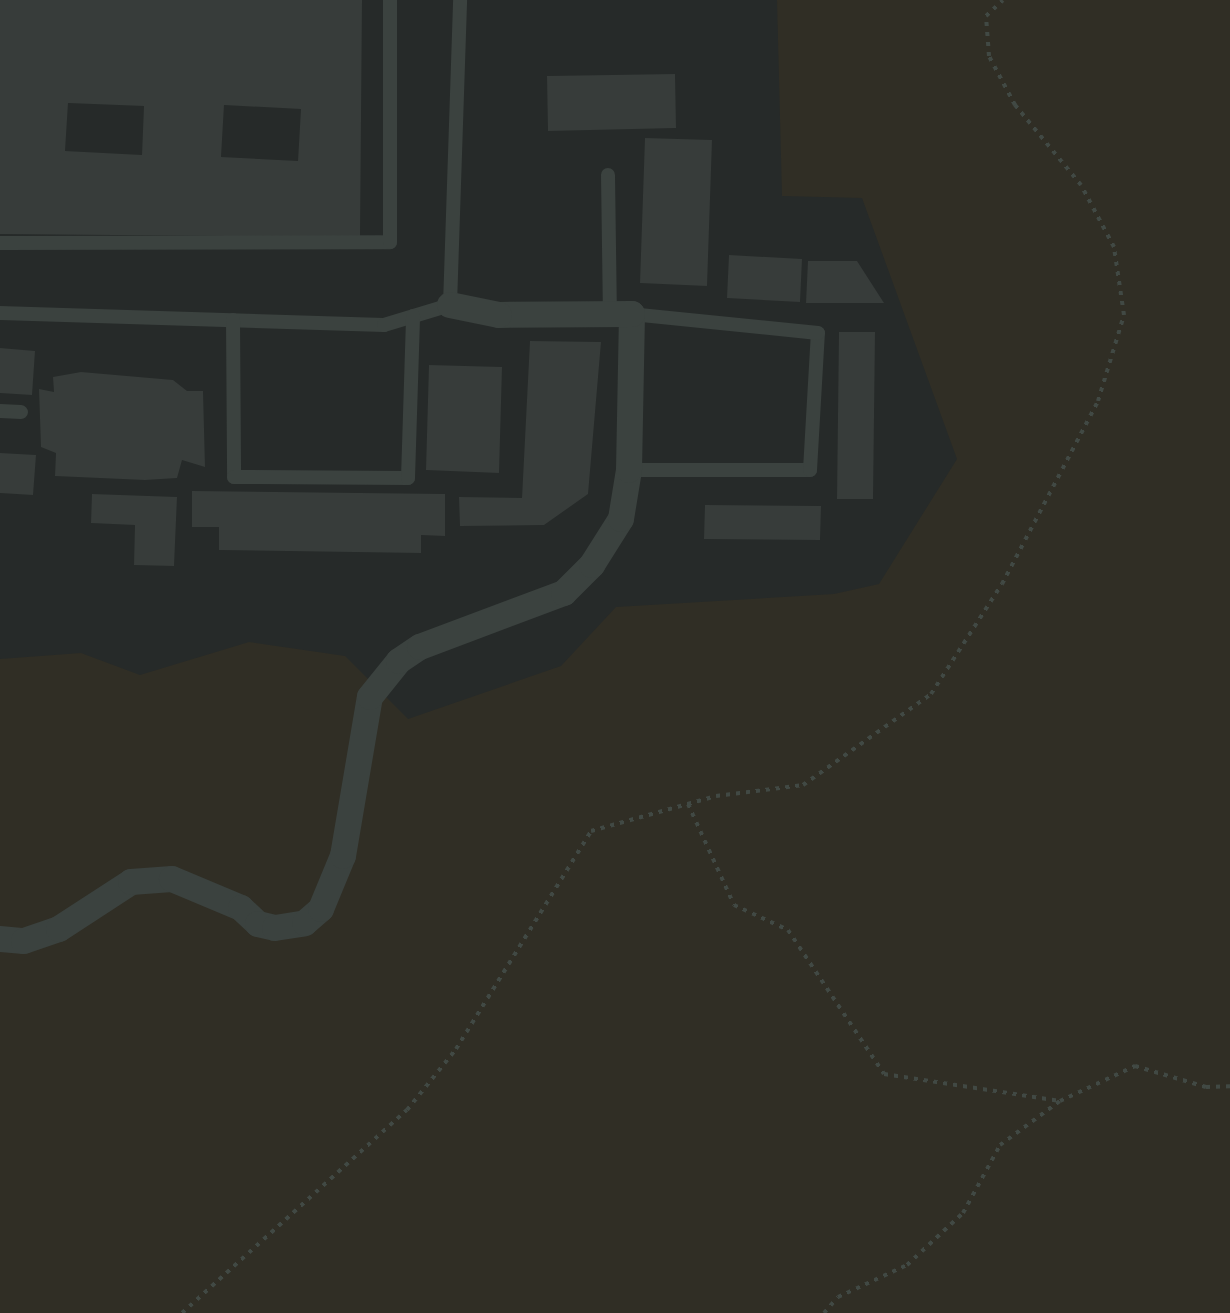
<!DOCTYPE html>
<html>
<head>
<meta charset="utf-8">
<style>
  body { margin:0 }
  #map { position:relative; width:1230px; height:1313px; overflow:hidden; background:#1a1d1c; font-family:"PT Sans",sans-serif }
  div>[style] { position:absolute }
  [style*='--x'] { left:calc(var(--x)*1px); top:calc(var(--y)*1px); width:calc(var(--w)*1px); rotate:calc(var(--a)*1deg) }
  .built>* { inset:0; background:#262a29 }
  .green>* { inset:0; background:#302e25 }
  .building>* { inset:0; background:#373c3a }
  .path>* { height:4px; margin-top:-2px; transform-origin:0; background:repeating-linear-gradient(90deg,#414944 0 4px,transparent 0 10px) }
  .service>* { height:14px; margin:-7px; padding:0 7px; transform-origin:7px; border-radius:7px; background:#3b423f }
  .minor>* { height:26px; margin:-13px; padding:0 13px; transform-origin:13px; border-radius:13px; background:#3b423f }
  span { translate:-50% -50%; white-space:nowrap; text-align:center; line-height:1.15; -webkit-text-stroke:6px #151817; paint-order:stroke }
</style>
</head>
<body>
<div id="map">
  <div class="built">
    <div style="clip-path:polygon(0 0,1020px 0,1003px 514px,0 1312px)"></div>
  </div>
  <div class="green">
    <div style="clip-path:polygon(777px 0,1230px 0,1230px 1313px,0 1313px,0 659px,81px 653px,140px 675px,249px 642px,345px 656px,408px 719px,561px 666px,616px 607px,834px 594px,879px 584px,957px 459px,862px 198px,782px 196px)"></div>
  </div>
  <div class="building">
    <div style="clip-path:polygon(evenodd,0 0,362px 0,360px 237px,0 234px,0 0,68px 103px,144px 106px,142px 155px,65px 151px,68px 103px,0 0,224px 105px,301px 109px,298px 161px,221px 157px,224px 105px)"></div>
    <div style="clip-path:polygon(675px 74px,676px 128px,548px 131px,547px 76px)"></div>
    <div style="clip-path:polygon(645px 138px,712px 140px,707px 286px,640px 283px)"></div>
    <div style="clip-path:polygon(729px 255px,802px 259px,800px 302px,727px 298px)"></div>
    <div style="clip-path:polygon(808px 261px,857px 261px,884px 303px,806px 303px)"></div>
    <div style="clip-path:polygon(839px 332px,875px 332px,873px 499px,837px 499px)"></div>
    <div style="clip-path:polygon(530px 341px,601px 342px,588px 494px,544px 525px,460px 526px,459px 497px,522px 498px)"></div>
    <div style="clip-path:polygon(0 348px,35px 351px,32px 395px,0 393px)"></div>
    <div style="clip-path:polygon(429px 365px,502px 367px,499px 473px,426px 470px)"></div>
    <div style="clip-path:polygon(81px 372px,173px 380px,187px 391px,203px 391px,205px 467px,182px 460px,177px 478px,145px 480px,55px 476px,56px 453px,41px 447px,39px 389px,54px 392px,53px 377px)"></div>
    <div style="clip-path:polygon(0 453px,36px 455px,33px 495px,0 493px)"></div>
    <div style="clip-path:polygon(192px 491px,445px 494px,445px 536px,421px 535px,421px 553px,219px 550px,219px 527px,192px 527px)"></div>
    <div style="clip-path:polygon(92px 494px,177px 497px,174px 566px,134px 565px,135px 525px,91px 523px)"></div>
    <div style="clip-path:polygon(705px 505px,821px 506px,820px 540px,704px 539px)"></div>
  </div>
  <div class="path">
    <div style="--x:688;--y:804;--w:111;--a:65.5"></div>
    <div style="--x:734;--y:905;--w:60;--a:24.8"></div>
    <div style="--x:788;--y:930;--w:173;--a:56.3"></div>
    <div style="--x:884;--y:1074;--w:178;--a:8.7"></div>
    <div style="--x:182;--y:1313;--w:303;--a:-42.1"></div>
    <div style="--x:407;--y:1110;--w:78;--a:-51.2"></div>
    <div style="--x:456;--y:1049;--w:256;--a:-58.2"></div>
    <div style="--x:591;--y:831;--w:130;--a:-15.6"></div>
    <div style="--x:716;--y:796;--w:88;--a:-7.2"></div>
    <div style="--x:803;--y:785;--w:157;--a:-35.4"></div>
    <div style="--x:931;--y:694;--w:131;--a:-57.2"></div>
    <div style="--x:1002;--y:584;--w:207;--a:-62.3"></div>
    <div style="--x:1098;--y:401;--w:90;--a:-73.2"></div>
    <div style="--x:1124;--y:315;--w:69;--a:-98.4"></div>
    <div style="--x:1114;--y:247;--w:70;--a:-118"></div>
    <div style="--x:1081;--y:185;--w:104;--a:-129.5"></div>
    <div style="--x:1015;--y:105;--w:55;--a:-118"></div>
    <div style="--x:989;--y:56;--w:40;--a:-94.3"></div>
    <div style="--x:986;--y:16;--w:23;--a:-43"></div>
    <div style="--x:824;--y:1313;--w:21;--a:-49"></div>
    <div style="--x:838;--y:1297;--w:76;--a:-24.9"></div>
    <div style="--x:907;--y:1265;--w:76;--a:-42.9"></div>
    <div style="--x:963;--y:1213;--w:77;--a:-61.4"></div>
    <div style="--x:1000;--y:1145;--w:74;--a:-36.3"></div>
    <div style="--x:1060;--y:1101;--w:83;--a:-25"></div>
    <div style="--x:1135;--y:1066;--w:74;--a:16.5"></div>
    <div style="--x:1206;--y:1087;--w:24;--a:-2"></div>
  </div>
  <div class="service">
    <div style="--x:608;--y:175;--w:139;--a:89.2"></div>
    <div style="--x:0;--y:243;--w:390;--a:-0.1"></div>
    <div style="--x:390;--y:242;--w:242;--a:-90"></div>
    <div style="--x:0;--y:313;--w:384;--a:1.8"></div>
    <div style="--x:384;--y:325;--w:69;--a:-16.9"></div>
    <div style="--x:450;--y:305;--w:305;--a:-88.1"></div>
    <div style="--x:233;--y:320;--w:157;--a:89.6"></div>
    <div style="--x:234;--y:477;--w:174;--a:0.3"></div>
    <div style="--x:408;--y:478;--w:162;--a:-88.2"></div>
    <div style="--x:0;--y:411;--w:21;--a:3"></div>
    <div style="--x:629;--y:470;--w:181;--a:0"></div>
    <div style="--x:810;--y:470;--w:137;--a:-86.7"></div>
    <div style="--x:818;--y:333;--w:187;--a:-174.2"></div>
  </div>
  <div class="minor">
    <div style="--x:0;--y:939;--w:24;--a:5"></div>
    <div style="--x:24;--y:941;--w:37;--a:-19"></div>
    <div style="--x:59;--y:929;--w:86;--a:-33.1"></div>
    <div style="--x:131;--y:882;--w:41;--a:-4.2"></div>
    <div style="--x:172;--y:879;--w:75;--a:22.8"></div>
    <div style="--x:241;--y:908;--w:23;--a:43"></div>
    <div style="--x:258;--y:924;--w:17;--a:13"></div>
    <div style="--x:275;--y:928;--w:30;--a:-9"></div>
    <div style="--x:305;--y:923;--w:21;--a:-41"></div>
    <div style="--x:321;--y:909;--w:57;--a:-67.5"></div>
    <div style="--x:343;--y:856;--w:161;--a:-80.4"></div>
    <div style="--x:370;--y:697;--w:46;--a:-51.1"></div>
    <div style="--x:399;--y:661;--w:25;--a:-34"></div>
    <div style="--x:420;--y:647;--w:154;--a:-20.6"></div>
    <div style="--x:564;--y:593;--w:40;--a:-45"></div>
    <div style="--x:592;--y:565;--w:54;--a:-57.8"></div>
    <div style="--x:621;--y:519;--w:50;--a:-80.7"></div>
    <div style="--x:629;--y:470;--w:156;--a:-88.9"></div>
    <div style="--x:632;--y:314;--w:133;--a:179.6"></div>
    <div style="--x:499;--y:315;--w:50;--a:-168.5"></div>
  </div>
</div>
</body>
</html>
